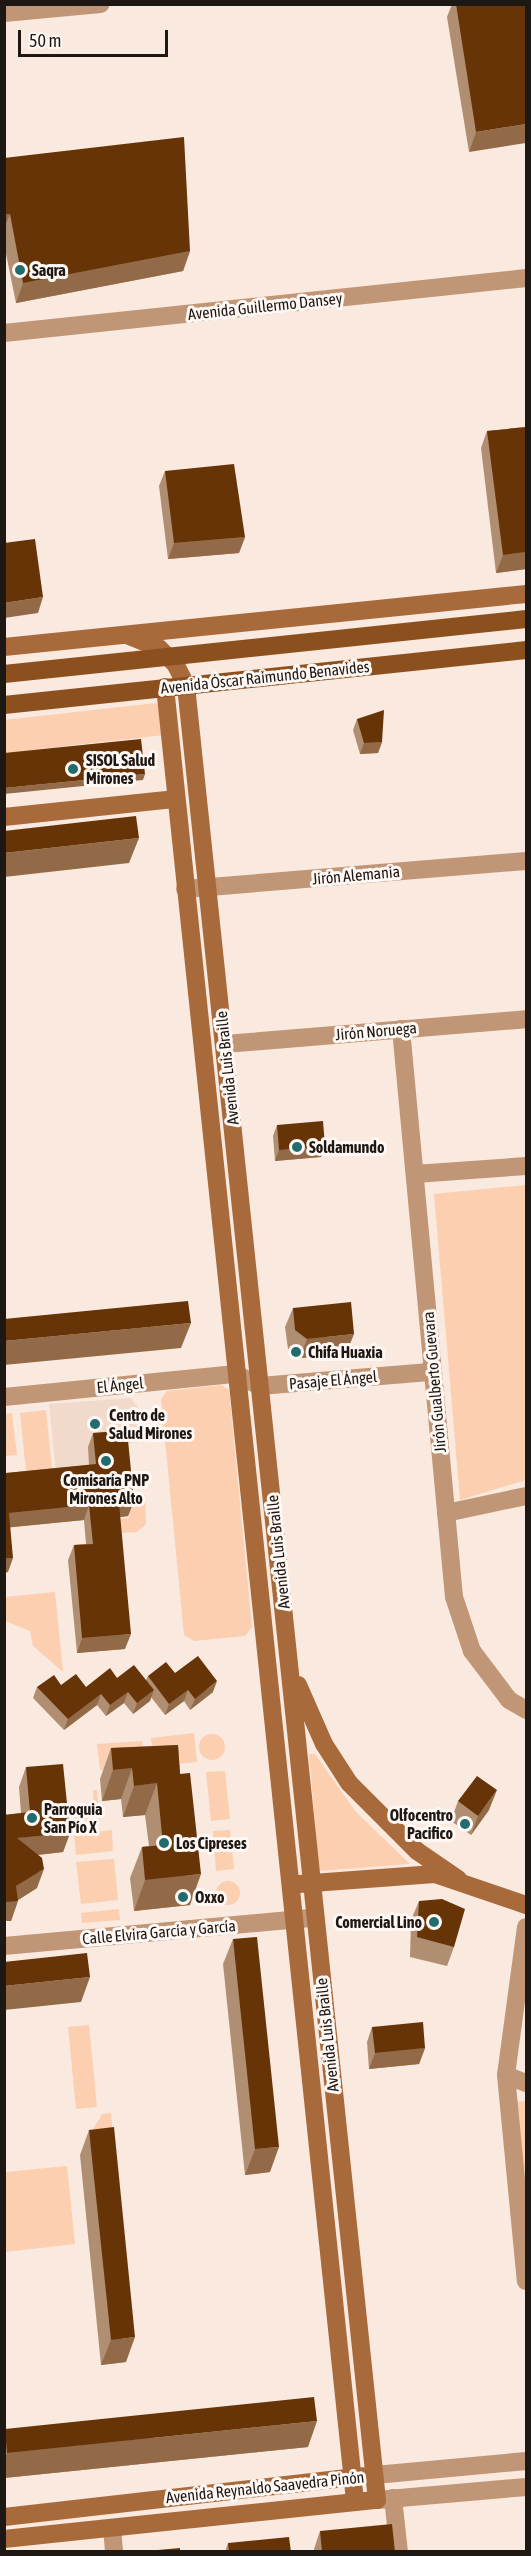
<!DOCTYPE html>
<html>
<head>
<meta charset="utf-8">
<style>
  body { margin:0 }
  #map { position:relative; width:531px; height:2556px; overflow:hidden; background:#f9e9df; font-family:"Asap Condensed",sans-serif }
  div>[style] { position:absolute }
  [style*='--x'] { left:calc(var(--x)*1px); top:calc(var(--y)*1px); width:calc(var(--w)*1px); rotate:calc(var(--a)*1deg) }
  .built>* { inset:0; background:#f1dacb }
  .green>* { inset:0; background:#fccfb0 }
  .round { border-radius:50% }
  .street>* { height:18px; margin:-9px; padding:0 9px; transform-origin:9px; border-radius:9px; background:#c19677 }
  .secondary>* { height:18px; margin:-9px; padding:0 9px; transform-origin:9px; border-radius:9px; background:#a96a3b }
  .primary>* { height:18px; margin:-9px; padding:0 9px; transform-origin:9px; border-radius:9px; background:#8c501f }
  .wall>* { inset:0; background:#b08e72 }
  .shaded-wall>* { inset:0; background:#926a47 }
  .building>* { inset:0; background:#663406 }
  .dots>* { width:16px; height:16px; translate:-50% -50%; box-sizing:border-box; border:3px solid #fff8f4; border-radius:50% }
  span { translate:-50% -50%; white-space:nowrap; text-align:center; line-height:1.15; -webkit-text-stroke:6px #fff8f4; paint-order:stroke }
  .poi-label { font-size:16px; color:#1e1815; font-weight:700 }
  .left { translate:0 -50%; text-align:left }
  .right { translate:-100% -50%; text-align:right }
  .street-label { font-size:16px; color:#1e1815 }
  .frame { position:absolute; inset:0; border:6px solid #1e1815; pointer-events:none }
  .scale { position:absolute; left:18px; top:30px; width:150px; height:27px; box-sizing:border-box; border:3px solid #1e1815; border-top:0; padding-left:8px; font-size:18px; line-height:21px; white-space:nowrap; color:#1e1815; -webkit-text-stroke:4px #fff8f4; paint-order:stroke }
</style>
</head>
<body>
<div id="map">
  <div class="built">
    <div style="clip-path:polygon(131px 1398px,137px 1406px,141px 1442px,88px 1447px,91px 1479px,57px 1482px,49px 1404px)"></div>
  </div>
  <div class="green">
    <div style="clip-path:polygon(156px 703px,162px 708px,164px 735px,5px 753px,4px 720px)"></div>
    <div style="clip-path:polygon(526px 1185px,526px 1480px,460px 1500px,434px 1194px)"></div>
    <div style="clip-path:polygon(221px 1385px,229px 1390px,252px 1627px,245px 1636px,194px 1641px,184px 1635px,161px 1399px,167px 1391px)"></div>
    <div style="clip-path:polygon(46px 1410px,53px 1478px,27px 1481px,20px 1413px)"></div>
    <div style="clip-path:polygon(12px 1413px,17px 1455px,5px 1456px,5px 1414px)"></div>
    <div style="clip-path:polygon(145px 1495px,146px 1524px,137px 1532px,119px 1533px,117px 1519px,129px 1518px,128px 1497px)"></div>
    <div style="clip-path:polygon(55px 1592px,63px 1672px,33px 1646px,30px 1631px,5px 1621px,5px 1597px)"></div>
    <div style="clip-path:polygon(194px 1733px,197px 1762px,154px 1766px,151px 1738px)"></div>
    <div class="round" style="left:199px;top:1734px;width:26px;height:26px"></div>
    <div style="clip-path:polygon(142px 1741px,144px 1766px,100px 1770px,97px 1744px)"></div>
    <div style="clip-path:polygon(309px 1754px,315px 1754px,356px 1812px,410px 1864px,319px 1871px)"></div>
    <div style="clip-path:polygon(225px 1771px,230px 1819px,211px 1821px,206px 1772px)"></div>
    <div style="clip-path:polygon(93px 1790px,97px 1790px,100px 1822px,73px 1825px,72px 1809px,94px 1807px)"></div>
    <div style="clip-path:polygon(112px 1830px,113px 1851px,76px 1855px,74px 1834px)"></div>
    <div style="clip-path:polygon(230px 1830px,234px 1869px,216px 1871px,213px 1831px)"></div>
    <div style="clip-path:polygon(114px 1859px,118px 1900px,81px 1904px,76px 1862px)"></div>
    <div class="round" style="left:216px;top:1881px;width:24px;height:24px"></div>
    <div style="clip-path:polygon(119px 1909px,120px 1920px,82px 1923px,81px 1913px)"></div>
    <div style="clip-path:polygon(89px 2025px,97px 2107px,76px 2109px,68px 2027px)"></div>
    <div style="clip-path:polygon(526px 2101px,526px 2187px,516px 2102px)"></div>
    <div style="clip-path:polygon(111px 2113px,113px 2137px,87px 2139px,102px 2114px)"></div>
    <div style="clip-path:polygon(67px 2166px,75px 2244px,5px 2252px,5px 2172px)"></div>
  </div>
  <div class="street">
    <div style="--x:4;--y:13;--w:97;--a:-5.3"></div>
    <div style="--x:4;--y:333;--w:525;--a:-6.01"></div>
    <div style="--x:185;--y:889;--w:342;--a:-4.7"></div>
    <div style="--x:401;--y:1029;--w:570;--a:84.67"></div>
    <div style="--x:454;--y:1597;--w:57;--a:71.6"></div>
    <div style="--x:472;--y:1651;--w:61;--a:52.9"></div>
    <div style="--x:509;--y:1700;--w:20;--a:30"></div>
    <div style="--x:225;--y:1044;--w:302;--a:-4.7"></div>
    <div style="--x:415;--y:1174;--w:111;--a:-4.1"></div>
    <div style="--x:4;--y:1397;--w:233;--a:-5.7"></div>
    <div style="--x:236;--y:1374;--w:27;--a:27"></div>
    <div style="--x:260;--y:1386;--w:173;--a:-4.7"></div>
    <div style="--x:446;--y:1513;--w:82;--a:-12"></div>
    <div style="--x:526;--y:1927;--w:149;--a:97.7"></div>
    <div style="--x:506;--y:2075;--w:207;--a:84.5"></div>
    <div style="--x:4;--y:1946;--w:311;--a:-5.2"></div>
    <div style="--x:506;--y:2075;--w:22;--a:22"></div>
    <div style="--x:375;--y:2475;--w:152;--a:-5.3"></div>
    <div style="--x:393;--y:2498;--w:54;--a:83.7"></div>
    <div style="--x:377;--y:2500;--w:150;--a:-5"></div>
    <div style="--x:112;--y:2528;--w:24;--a:85"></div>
  </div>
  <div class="secondary">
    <div style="--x:4;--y:647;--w:525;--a:-5.8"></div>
    <div style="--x:165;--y:687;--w:1825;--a:84.02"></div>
    <div style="--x:4;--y:817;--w:173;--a:-6"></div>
    <div style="--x:298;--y:1685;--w:64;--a:66.2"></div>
    <div style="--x:324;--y:1744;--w:46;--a:57.3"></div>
    <div style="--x:349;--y:1783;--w:96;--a:45"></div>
    <div style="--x:417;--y:1851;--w:50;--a:34.3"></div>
    <div style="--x:299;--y:1884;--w:136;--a:-4.2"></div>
    <div style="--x:435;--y:1874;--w:96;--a:18.8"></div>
    <div style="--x:4;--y:2517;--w:361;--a:-6.5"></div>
    <div style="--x:4;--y:2539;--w:375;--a:-6"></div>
    <div style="--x:377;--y:2500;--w:1825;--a:-96.01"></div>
    <div style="--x:186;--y:685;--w:22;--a:-117"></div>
    <div style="--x:176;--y:665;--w:24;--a:-135"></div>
    <div style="--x:159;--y:648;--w:35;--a:-158"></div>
  </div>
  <div class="primary">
    <div style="--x:4;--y:674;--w:525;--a:-6.01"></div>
    <div style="--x:4;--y:705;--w:525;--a:-6.01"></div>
  </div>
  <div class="wall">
    <div style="clip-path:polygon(452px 4px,526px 4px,469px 152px,447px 17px)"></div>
    <div style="clip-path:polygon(4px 158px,190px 251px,183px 271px,16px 303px,4px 244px)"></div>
    <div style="clip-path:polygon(526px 427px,526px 569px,496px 573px,481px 448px,487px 431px)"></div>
    <div style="clip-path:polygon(165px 471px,245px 537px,239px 553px,168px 559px,159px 486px)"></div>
    <div style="clip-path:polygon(357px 719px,382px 742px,378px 753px,360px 754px,353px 730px)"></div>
    <div style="clip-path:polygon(277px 1125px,321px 1157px,275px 1161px,273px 1136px)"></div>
    <div style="clip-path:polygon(293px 1308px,346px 1354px,300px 1358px,288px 1349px,285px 1327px)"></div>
    <div style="clip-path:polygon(93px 1433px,134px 1501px,128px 1516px,120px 1517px,125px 1649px,77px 1653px,68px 1560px,74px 1545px,86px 1544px,84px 1520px,10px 1527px,8px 1572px,6px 1473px,89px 1465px,88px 1447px)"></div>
    <div style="clip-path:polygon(175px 1673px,213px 1692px,190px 1710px,184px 1701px,165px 1715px,151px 1697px,150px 1701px,133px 1714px,124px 1703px,106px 1716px,97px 1705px,64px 1730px,33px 1698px,37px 1687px,61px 1685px,86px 1687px,117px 1678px,146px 1680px,148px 1676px)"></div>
    <div style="clip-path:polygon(178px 1745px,190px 1905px,134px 1911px,130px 1878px,142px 1847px,149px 1846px,145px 1815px,123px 1817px,121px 1799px,102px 1801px,100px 1779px,111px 1748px)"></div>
    <div style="clip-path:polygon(26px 1767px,70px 1833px,63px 1852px,38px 1855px,37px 1888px,18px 1900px,11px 1921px,4px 1921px,4px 1815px,21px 1813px,19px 1787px)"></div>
    <div style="clip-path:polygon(458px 1801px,489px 1810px,471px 1835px,451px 1821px)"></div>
    <div style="clip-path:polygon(419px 1901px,454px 1947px,447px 1966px,410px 1957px,411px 1920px)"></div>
    <div style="clip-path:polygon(233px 1939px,270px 2172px,245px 2175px,223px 1964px)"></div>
    <div style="clip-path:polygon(372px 2027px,425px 2048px,419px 2064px,369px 2069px,367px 2042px)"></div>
    <div style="clip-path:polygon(89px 2130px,126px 2362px,101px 2365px,80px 2155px)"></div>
    <div style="clip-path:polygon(4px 2430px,308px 2447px,4px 2478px)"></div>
    <div style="clip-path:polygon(320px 2531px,395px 2552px,314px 2552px,314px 2549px)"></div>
    <div style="clip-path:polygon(228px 2543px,291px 2552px,225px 2552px)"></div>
  </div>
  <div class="shaded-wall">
    <div style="clip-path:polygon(526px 124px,526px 143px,469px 152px,476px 132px)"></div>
    <div style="clip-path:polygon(4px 214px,10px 214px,4px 228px)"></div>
    <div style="clip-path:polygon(190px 251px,183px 271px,16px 303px,23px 283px)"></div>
    <div style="clip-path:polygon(245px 537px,239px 553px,168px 559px,174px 543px)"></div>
    <div style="clip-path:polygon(526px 552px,526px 569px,496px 573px,503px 555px)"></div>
    <div style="clip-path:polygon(43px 597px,38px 613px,4px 618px,4px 603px)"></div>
    <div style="clip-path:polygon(382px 742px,378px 753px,360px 754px,364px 743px)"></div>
    <div style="clip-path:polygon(145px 774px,143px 780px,4px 794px,4px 788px)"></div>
    <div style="clip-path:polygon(139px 838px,129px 863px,4px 877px,4px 853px)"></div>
    <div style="clip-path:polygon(325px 1146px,321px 1157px,275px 1161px,279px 1150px)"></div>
    <div style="clip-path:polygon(191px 1323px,181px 1348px,4px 1365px,4px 1341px)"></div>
    <div style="clip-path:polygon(354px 1334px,346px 1354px,300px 1358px,307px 1339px)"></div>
    <div style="clip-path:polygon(134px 1501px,128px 1516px,114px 1518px,119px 1503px)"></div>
    <div style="clip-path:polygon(89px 1505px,84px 1520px,4px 1528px,9px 1513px)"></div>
    <div style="clip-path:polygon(4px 1558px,13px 1558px,8px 1572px,4px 1573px)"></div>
    <div style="clip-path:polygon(131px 1634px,125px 1649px,77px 1653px,82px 1638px)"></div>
    <div style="clip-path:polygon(217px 1681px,213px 1692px,190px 1710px,195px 1699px)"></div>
    <div style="clip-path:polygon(154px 1690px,150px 1701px,133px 1714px,137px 1703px)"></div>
    <div style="clip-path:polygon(188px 1690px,184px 1701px,165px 1715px,169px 1704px)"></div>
    <div style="clip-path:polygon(128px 1692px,124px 1703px,106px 1716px,110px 1705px)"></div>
    <div style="clip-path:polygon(101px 1694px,97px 1705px,64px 1730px,68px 1719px)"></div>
    <div style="clip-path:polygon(132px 1768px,121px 1799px,102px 1801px,113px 1770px)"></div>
    <div style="clip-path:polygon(157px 1783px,145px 1815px,123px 1817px,134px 1786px)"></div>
    <div style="clip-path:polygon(497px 1790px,489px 1810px,471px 1835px,478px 1816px)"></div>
    <div style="clip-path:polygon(70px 1833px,63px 1852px,10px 1858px,17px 1838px)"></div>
    <div style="clip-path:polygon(44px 1869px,37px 1888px,15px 1902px,18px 1901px,11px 1921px,4px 1921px,4px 1902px,16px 1886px)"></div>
    <div style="clip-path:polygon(201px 1874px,190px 1905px,134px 1911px,145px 1880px)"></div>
    <div style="clip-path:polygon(90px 1977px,81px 2002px,4px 2010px,4px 1986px)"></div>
    <div style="clip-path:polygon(425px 2048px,419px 2064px,369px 2069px,375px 2053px)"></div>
    <div style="clip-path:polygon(279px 2147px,270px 2172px,245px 2175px,255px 2149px)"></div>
    <div style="clip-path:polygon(135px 2337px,126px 2362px,101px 2365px,111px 2340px)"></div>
    <div style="clip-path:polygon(317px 2421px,308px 2447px,4px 2478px,4px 2460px,7px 2453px)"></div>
  </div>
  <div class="building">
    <div style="clip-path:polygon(456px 4px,526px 4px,526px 124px,476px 132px)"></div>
    <div style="clip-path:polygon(184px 137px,190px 251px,23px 283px,10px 214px,4px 214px,4px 158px)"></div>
    <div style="clip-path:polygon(526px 427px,526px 552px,503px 555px,487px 431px)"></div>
    <div style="clip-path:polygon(234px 464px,245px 537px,174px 543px,165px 471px)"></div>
    <div style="clip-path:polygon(35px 539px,43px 597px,4px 603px,4px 543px)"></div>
    <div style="clip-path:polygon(384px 710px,382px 742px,364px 743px,357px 719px)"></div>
    <div style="clip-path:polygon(141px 739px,145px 774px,4px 788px,4px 753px)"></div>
    <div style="clip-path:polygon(136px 816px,139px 838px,4px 853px,4px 831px)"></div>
    <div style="clip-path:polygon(323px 1121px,325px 1146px,279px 1150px,277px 1125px)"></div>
    <div style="clip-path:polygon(188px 1301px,191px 1323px,4px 1341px,4px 1319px)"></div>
    <div style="clip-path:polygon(351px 1302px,354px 1334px,307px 1339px,295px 1330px,293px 1308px)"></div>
    <div style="clip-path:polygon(127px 1430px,134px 1501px,119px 1503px,131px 1634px,82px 1638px,74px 1545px,93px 1544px,89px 1505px,9px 1513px,13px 1558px,4px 1558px,4px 1458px,6px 1473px,96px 1464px,93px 1433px)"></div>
    <div style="clip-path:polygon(198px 1656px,217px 1681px,195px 1699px,188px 1690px,169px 1704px,148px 1676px,166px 1662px,175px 1673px)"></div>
    <div style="clip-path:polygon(134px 1665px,154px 1690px,137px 1703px,128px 1692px,110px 1705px,101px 1694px,68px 1719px,37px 1687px,54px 1675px,61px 1685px,76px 1674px,86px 1687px,110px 1668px,117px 1678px)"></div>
    <div style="clip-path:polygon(178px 1745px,180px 1774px,190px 1773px,201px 1874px,145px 1880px,142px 1847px,163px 1845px,157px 1783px,134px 1786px,132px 1768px,113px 1770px,111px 1748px)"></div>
    <div style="clip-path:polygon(63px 1764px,70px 1833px,17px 1838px,42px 1858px,44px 1869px,16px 1886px,18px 1901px,4px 1902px,4px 1815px,30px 1812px,26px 1767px)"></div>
    <div style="clip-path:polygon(477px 1776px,497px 1790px,478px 1816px,458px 1801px)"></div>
    <div style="clip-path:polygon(442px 1899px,465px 1909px,454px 1947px,417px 1937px,419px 1901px)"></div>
    <div style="clip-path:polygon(257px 1937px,279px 2147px,255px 2149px,233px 1939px)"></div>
    <div style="clip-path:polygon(87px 1953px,90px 1977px,4px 1986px,4px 1962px)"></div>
    <div style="clip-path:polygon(423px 2022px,425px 2048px,375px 2053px,372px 2027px)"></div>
    <div style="clip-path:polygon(114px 2127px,135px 2337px,111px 2340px,89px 2130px)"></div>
    <div style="clip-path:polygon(314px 2397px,317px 2421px,7px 2453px,5px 2429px)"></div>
    <div style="clip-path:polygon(392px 2524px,395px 2552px,322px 2552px,320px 2531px)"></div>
    <div style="clip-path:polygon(289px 2537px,291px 2552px,229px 2552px,228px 2543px)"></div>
    <div style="clip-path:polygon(180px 2548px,180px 2552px,158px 2552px,158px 2550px)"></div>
  </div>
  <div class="dots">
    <div style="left:20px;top:270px;background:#206c6e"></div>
    <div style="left:73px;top:769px;background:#206c6e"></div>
    <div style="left:297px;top:1147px;background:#206c6e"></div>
    <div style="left:296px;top:1352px;background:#206c6e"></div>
    <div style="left:95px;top:1424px;background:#206c6e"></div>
    <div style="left:106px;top:1461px;background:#206c6e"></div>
    <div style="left:32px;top:1818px;background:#206c6e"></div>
    <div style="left:465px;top:1824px;background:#206c6e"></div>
    <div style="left:164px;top:1843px;background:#206c6e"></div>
    <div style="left:183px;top:1897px;background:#206c6e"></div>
    <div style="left:434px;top:1922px;background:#206c6e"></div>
  </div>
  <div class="poi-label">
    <span class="left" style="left:32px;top:270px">Saqra</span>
    <span class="left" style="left:86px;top:769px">SISOL Salud<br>Mirones</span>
    <span class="left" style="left:309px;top:1147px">Soldamundo</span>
    <span class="left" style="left:308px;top:1352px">Chifa Huaxia</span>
    <span class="left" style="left:109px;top:1424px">Centro de<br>Salud Mirones</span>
    <span style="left:106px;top:1489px">Comisaría PNP<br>Mirones Alto</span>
    <span class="left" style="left:44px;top:1818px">Parroquia<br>San Pío X</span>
    <span class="right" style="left:453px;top:1824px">Olfocentro<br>Pacifico</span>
    <span class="left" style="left:176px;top:1843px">Los Cipreses</span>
    <span class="left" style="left:195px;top:1897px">Oxxo</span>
    <span class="right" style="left:422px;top:1922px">Comercial Lino</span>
  </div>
  <div class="street-label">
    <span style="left:265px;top:306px;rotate:-6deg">Avenida Guillermo Dansey</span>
    <span style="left:265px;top:677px;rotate:-6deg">Avenida Óscar Raimundo Benavides</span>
    <span style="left:356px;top:875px;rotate:-5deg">Jirón Alemania</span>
    <span style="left:376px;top:1031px;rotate:-5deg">Jirón Noruega</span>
    <span style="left:227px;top:1068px;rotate:-96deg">Avenida Luis Braille</span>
    <span style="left:333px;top:1380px;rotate:-5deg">Pasaje El Ángel</span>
    <span style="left:434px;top:1382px;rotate:-95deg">Jirón Gualberto Guevara</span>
    <span style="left:120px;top:1385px;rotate:-6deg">El Ángel</span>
    <span style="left:278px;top:1552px;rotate:-96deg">Avenida Luis Braille</span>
    <span style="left:159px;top:1932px;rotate:-5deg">Calle Elvira García y García</span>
    <span style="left:327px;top:2035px;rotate:-96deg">Avenida Luis Braille</span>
    <span style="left:265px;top:2487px;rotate:-6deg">Avenida Reynaldo Saavedra Pinón</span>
  </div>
  <div class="frame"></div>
  <div class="scale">50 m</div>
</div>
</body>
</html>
